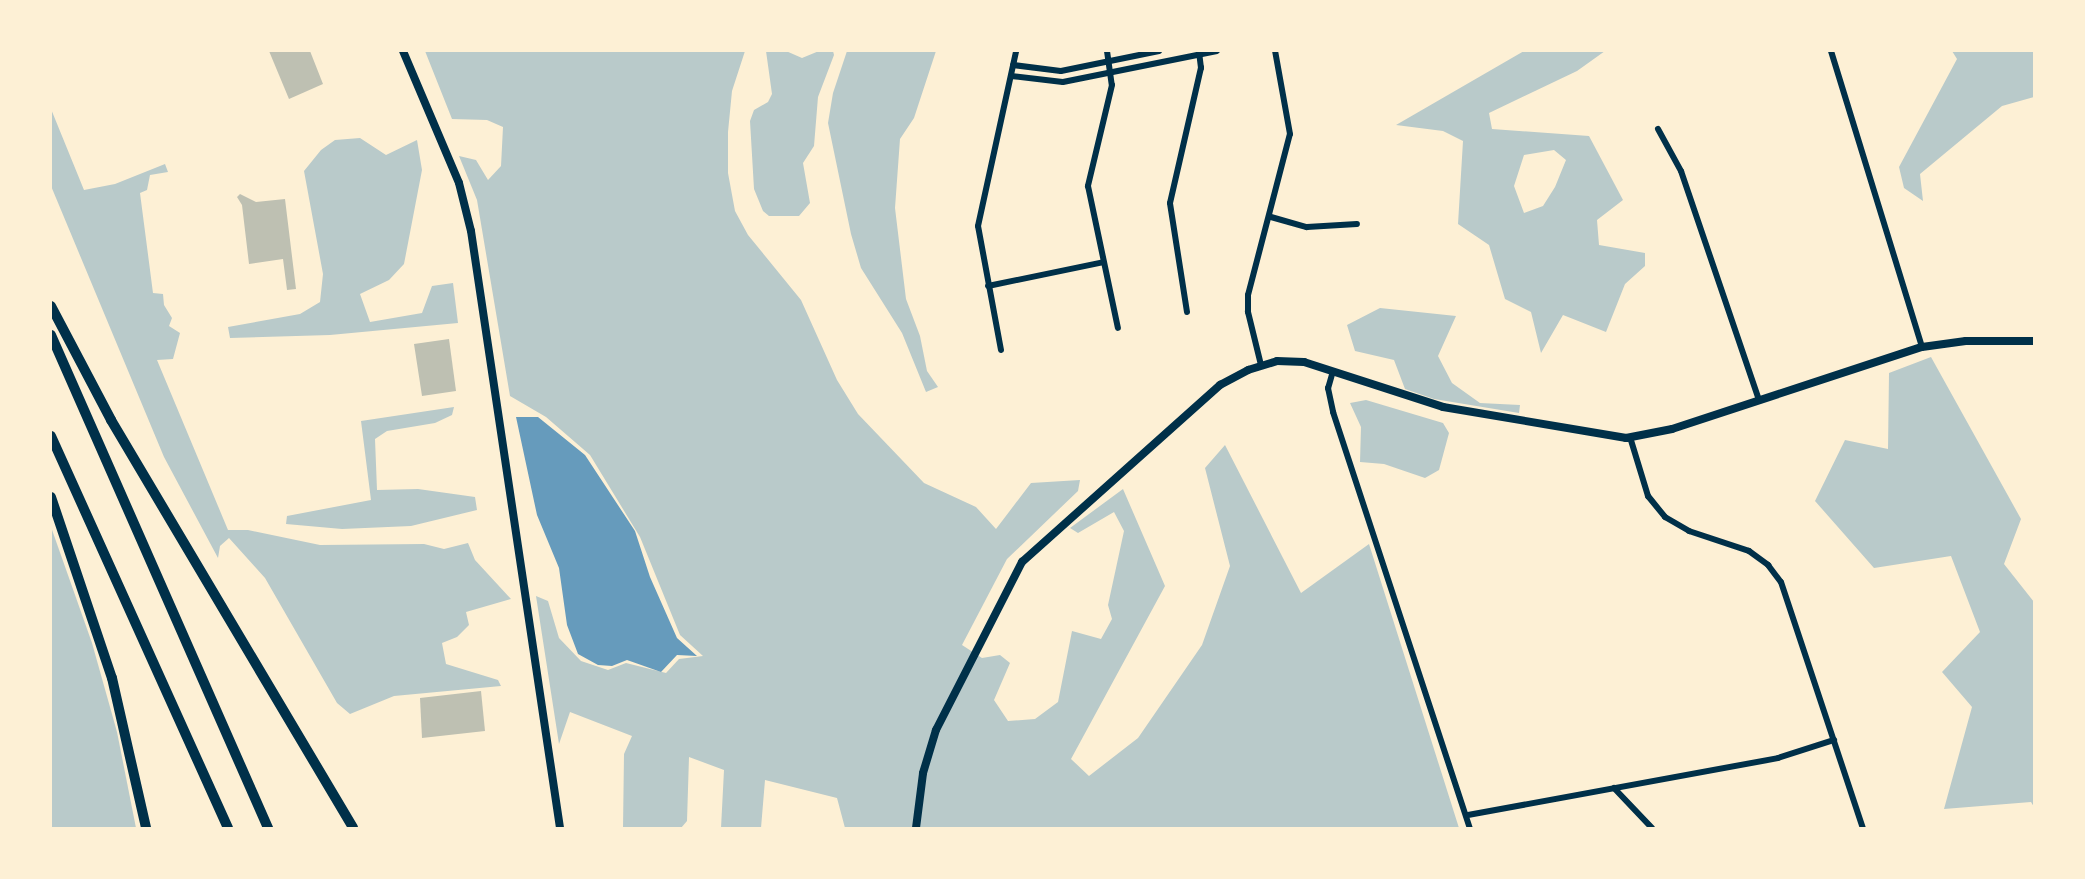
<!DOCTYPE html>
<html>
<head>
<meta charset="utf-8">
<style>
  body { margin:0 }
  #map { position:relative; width:2085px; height:879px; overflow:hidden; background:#fdf0d5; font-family:"Fira Sans Condensed",sans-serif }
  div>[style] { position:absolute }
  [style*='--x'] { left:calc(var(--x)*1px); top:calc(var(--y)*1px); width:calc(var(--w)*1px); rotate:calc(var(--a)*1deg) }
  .green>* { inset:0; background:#b9caca }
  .water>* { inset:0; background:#669bbc }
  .building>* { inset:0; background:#bec0b2 }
  .minor>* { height:6px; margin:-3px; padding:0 3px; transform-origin:3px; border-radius:3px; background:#003049 }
  .secondary>* { height:8px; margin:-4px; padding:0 4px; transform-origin:4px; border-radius:4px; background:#003049 }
  .motorway>* { height:10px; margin:-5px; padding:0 5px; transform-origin:5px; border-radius:5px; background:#003049 }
  span { translate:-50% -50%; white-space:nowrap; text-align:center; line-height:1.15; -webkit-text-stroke:4.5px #fdf0d5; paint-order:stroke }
  .frame { position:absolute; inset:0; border:52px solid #fdf0d5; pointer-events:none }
</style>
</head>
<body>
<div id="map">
  <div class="green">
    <div style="clip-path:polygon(425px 51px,745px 51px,732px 91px,728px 132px,728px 173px,735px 211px,748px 235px,801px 300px,837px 380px,858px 414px,924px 483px,976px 507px,996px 529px,1031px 483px,1080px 480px,1078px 491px,1007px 559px,962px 645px,982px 658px,1000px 655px,1010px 663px,994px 700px,1008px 721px,1035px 719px,1058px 702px,1072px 631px,1101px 639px,1112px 619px,1108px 605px,1124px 531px,1114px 512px,1078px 533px,1070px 528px,1123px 489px,1165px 586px,1071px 759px,1089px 776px,1138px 738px,1202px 645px,1230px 566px,1205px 468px,1225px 445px,1301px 593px,1369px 544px,1459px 828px,845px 828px,837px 798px,765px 780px,761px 828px,721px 828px,724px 770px,689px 757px,687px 821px,681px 828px,623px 828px,624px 754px,632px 736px,570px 712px,559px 744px,536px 596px,548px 601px,559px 638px,581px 661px,608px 670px,626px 663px,666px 673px,679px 659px,703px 656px,680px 635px,640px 537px,590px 455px,546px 417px,510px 396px,477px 200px,459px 156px,476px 160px,488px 180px,501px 166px,503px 127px,487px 120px,452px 119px)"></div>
    <div style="clip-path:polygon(766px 51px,786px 51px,802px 58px,819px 51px,833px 51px,834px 55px,818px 97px,814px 146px,803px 163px,810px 203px,799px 216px,769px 216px,763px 211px,754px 189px,750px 121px,754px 110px,768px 102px,772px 94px)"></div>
    <div style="clip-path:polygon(847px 51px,936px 51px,914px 118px,900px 139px,895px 208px,906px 299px,920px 336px,927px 371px,938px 387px,926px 392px,902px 333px,861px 268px,851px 234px,828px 123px,833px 93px)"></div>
    <div style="clip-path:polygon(evenodd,1524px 51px,1605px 51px,1577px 71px,1489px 113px,1492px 129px,1589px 136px,1623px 200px,1597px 220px,1599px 245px,1645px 253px,1645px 266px,1625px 284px,1606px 332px,1563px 315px,1541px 353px,1531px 312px,1505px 299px,1489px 245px,1458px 224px,1463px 141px,1443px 131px,1396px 125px,1524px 51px,1554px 150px,1566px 160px,1555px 187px,1543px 206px,1524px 213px,1514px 186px,1524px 155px,1554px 150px)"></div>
    <div style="clip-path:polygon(1952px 51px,2034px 51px,2034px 97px,2002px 106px,1920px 174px,1923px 201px,1904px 188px,1899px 167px,1957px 59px)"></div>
    <div style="clip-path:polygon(51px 109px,84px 190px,115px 184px,165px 164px,168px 172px,150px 175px,147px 190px,140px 193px,153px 293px,163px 294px,164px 305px,172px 318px,169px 326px,180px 333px,173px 359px,157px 360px,228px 530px,248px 530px,320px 545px,424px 544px,444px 549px,468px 543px,475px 560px,511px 599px,466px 612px,469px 625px,457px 637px,442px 643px,446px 664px,498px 680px,501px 686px,394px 696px,350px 714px,337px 703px,265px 578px,229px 538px,220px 546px,218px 558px,164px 457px,51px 186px)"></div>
    <div style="clip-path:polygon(360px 138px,386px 155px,417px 140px,422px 170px,404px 264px,389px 280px,360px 294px,370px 322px,422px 313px,432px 286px,453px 283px,458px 323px,330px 335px,230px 338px,228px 327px,300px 314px,320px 302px,323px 274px,304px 171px,321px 150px,335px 140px)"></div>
    <div style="clip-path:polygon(1380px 308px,1456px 316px,1438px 356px,1452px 383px,1480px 403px,1520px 405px,1519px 413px,1434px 399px,1405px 389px,1394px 360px,1355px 351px,1347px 325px)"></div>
    <div style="clip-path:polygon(1931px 357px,2021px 519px,2004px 564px,2034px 602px,2034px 807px,2031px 802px,1944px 809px,1972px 707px,1942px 672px,1980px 632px,1951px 556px,1874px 568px,1815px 501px,1845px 440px,1888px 449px,1889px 373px)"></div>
    <div style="clip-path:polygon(1366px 400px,1443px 423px,1449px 433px,1439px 470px,1425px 478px,1384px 464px,1360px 462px,1361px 427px,1350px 403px)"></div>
    <div style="clip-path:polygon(454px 407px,452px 415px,435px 423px,387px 431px,375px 439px,377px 490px,418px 489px,475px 497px,477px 510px,411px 526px,342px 529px,286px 524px,287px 516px,371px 500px,361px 421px)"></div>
    <div style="clip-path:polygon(51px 527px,92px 643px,117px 732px,136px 828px,51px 828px)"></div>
  </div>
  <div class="water">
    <div style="clip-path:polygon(516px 417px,538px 417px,585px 455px,635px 531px,650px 577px,677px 638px,697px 656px,677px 655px,661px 672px,627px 660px,612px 666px,598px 665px,578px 654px,567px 625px,559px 568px,537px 515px)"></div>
  </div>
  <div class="building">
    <div style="clip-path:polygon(269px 51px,310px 51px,323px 84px,289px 99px)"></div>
    <div style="clip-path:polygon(240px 194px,256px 202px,285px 199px,296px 289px,287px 290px,283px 259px,249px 264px,242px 205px,237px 197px)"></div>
    <div style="clip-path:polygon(449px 339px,456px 391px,422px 396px,414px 344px)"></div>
    <div style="clip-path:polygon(481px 691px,485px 731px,422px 738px,420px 698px)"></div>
  </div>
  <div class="minor">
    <div style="--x:1107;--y:51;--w:34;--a:82"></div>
    <div style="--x:1112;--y:85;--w:104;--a:103.4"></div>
    <div style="--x:1088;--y:186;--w:145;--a:78.1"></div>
    <div style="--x:1831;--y:51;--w:310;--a:72.9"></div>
    <div style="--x:1013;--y:65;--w:48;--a:7.1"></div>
    <div style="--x:1061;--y:71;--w:100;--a:-11.5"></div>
    <div style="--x:1011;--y:76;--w:52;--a:6.6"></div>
    <div style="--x:1063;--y:82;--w:157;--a:-11.4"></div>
    <div style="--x:1658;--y:129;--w:48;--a:61.3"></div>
    <div style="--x:1681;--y:171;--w:242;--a:71.2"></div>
    <div style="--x:1271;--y:217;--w:37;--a:16"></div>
    <div style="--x:1307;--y:227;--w:50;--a:-3.4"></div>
    <div style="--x:988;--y:286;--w:118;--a:-11.7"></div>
    <div style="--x:1187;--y:312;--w:110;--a:-98.9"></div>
    <div style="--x:1170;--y:203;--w:139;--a:-77.1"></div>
    <div style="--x:1201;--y:68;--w:17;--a:-97"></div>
    <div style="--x:1001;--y:350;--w:126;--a:-100.5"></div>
    <div style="--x:978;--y:226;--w:179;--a:-77.7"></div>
    <div style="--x:1261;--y:365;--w:55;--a:-103.8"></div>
    <div style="--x:1248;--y:312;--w:17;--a:-90"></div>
    <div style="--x:1248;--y:295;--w:166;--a:-75.4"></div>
    <div style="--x:1290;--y:134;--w:84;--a:-100.2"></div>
    <div style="--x:1333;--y:371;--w:18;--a:106"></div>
    <div style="--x:1328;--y:388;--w:25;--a:78"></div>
    <div style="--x:1333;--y:412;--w:438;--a:71.8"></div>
    <div style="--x:1630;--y:437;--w:62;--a:73"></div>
    <div style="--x:1648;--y:496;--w:27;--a:51"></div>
    <div style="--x:1665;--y:517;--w:28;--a:30"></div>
    <div style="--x:1689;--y:531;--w:63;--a:18.4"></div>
    <div style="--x:1749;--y:551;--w:24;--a:36"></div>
    <div style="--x:1768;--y:565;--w:21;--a:53"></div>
    <div style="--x:1781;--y:582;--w:259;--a:71.6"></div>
    <div style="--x:1614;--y:788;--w:55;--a:46.5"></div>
    <div style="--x:1468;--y:815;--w:315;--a:-10.4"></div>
    <div style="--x:1778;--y:758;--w:59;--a:-17.8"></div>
  </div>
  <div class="secondary">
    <div style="--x:403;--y:51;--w:143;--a:67"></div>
    <div style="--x:459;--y:183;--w:49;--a:76"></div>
    <div style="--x:471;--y:231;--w:604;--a:81.52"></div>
    <div style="--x:916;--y:828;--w:55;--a:-82.7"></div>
    <div style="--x:923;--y:773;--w:45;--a:-73.2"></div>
    <div style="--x:936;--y:730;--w:189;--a:-62.9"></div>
    <div style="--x:1022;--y:562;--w:266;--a:-41.8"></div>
    <div style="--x:1220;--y:385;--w:32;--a:-28"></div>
    <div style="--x:1248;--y:370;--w:30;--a:-17"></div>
    <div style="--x:1277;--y:361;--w:27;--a:2"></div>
    <div style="--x:1304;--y:362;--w:146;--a:17.9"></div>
    <div style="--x:1443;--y:407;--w:186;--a:9.6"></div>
    <div style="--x:1626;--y:438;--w:47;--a:-11.1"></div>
    <div style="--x:1672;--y:429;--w:263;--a:-18.2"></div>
    <div style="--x:1922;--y:347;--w:44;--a:-7.8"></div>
    <div style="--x:1966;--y:341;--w:68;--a:0"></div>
  </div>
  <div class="motorway">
    <div style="--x:51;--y:306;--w:129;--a:62.2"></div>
    <div style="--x:111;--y:420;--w:474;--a:59.3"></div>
    <div style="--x:51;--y:335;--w:539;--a:66.24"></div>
    <div style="--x:51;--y:436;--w:430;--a:65.7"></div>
    <div style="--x:51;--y:497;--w:191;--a:71.4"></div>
    <div style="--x:112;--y:678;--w:154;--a:77.2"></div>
  </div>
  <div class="frame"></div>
</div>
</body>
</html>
